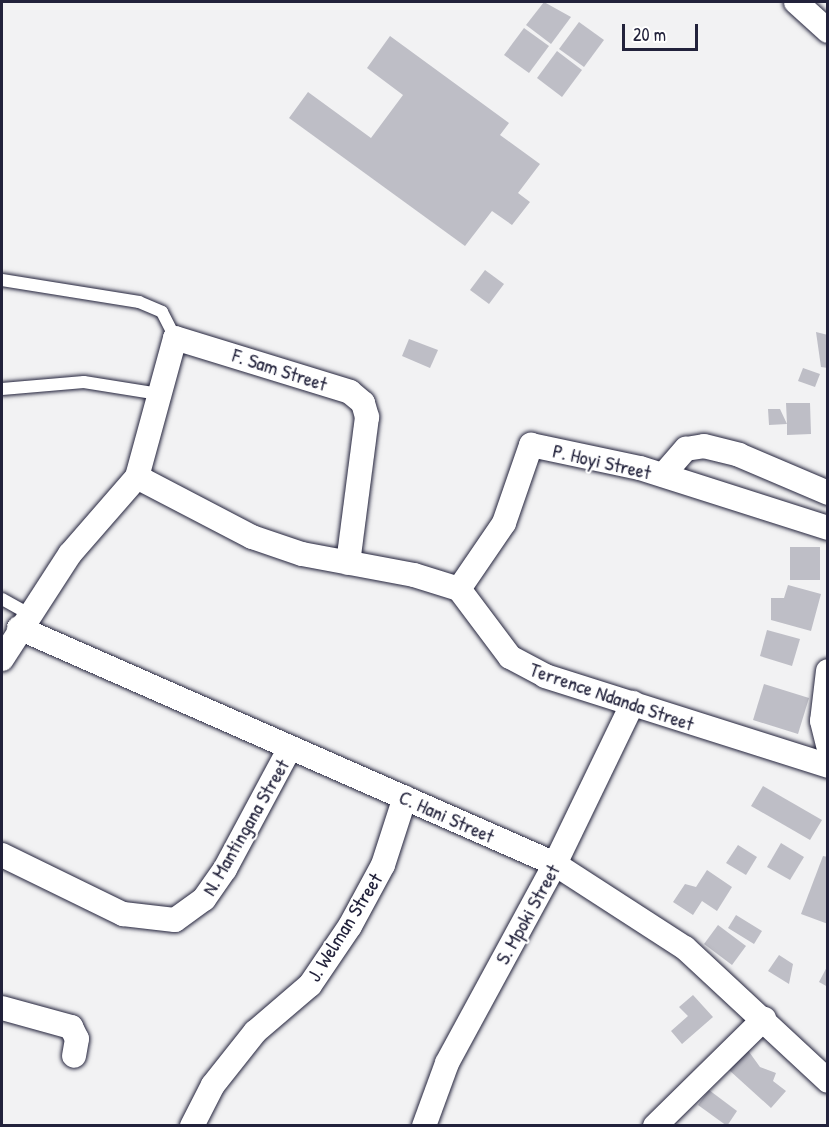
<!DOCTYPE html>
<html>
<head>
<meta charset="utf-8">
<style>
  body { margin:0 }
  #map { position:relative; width:829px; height:1127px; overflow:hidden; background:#f2f2f3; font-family:"Patrick Hand",sans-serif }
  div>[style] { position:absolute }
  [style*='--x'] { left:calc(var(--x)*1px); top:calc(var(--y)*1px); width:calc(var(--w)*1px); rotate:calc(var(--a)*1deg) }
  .building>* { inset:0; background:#bebec6 }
  .roads { filter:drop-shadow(0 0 2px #22223b) drop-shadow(0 0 2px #22223b) }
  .lane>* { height:12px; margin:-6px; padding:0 6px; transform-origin:6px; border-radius:6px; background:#fff }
  .street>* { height:24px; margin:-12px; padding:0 12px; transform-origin:12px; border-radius:12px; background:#fff }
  span { translate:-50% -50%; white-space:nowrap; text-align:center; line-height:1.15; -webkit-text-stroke:4.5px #fff; paint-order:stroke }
  .street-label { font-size:20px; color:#22223b }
  .frame { position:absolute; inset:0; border:3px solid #22223b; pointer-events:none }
  .scale { position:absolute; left:622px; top:24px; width:76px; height:27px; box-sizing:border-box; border:3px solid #22223b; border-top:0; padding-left:8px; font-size:18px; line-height:21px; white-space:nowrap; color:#22223b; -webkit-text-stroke:4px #fff; paint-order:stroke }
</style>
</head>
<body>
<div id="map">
  <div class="building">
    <div style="clip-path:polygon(544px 2px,571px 17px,551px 44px,526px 25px)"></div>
    <div style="clip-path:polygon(579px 22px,604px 40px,584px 67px,559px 49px)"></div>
    <div style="clip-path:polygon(524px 28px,549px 46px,529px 73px,504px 55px)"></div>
    <div style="clip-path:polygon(390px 36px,509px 123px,500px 135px,540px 164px,518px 193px,530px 202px,512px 225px,492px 211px,465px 246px,289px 118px,308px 92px,371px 138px,403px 95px,367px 68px)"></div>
    <div style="clip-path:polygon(557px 51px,582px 70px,562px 97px,537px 78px)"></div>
    <div style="clip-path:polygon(485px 270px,504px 284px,489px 304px,470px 290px)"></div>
    <div style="clip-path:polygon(816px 332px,828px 335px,828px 368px,821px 367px)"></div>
    <div style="clip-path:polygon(409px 339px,438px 350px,430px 368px,402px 356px)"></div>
    <div style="clip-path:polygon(803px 368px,820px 374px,815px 387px,798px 381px)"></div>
    <div style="clip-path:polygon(786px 403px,810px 403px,811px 434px,787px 435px,787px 424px,769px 425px,768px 409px,780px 409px,787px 424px)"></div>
    <div style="clip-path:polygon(790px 547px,820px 547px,820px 580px,790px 580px)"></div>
    <div style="clip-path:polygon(788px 585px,821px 594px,811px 631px,771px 620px,771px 598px,784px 598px)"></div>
    <div style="clip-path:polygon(767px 630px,800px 639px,792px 666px,760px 656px)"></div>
    <div style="clip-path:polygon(764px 684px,809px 698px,798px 734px,753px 720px)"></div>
    <div style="clip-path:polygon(763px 786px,822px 820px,810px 840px,751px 806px)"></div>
    <div style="clip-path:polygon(781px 843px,804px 857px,790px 880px,767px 867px)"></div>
    <div style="clip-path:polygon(738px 845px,757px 857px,746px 875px,726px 863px)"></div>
    <div style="clip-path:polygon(823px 856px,828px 857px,828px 924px,801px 914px)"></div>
    <div style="clip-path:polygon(707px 870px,732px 887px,717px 911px,702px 901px,693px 915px,673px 902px,685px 884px,696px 887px)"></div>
    <div style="clip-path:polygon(736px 915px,762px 931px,754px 944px,728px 928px)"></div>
    <div style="clip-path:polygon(718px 925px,746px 946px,732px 965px,704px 944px)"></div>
    <div style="clip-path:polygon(779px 955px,793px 964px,789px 984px,768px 971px)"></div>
    <div style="clip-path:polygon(828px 965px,828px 987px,819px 982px)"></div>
    <div style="clip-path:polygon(693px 995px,713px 1017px,682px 1044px,671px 1031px,688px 1016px,679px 1007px)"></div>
    <div style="clip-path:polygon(747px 1049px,760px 1067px,776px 1073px,773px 1081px,786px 1091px,771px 1108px,729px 1070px)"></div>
    <div style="clip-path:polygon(709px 1090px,737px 1111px,727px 1126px,698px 1105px)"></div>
  </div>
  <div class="roads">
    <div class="lane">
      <div style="--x:2;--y:280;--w:139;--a:9.1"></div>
      <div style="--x:139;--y:302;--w:25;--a:23"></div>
      <div style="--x:162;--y:312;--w:29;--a:63"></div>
      <div style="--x:2;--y:389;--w:82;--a:-4.9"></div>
      <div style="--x:84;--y:382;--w:76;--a:9.1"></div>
      <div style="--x:2;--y:599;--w:31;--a:29"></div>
    </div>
    <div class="street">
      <div style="--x:796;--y:2;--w:43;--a:42.2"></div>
      <div style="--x:663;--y:475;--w:35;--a:-49"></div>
      <div style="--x:686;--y:449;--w:18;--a:-9"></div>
      <div style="--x:704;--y:446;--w:36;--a:14"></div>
      <div style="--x:739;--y:455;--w:97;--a:23.1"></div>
      <div style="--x:137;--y:477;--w:144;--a:-74.7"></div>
      <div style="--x:175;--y:338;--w:183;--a:17.1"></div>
      <div style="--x:350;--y:392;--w:17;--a:40"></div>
      <div style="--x:363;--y:403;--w:15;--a:74"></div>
      <div style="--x:367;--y:417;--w:147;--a:97.4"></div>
      <div style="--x:459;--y:589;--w:80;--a:-55.7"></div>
      <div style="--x:504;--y:523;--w:83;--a:-70.9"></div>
      <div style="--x:531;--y:445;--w:111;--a:11.9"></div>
      <div style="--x:640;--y:468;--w:197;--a:17.7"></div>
      <div style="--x:19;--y:628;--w:586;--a:23.76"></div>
      <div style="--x:555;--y:864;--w:155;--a:32.9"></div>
      <div style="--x:685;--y:948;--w:195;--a:42.9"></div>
      <div style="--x:2;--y:659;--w:125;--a:-57.1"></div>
      <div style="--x:70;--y:554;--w:102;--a:-49"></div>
      <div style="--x:137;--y:477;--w:130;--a:27.6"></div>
      <div style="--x:252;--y:537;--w:53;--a:18.8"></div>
      <div style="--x:302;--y:554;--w:114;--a:10.6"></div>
      <div style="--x:414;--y:575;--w:47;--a:17.3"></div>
      <div style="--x:459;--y:589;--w:85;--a:53.1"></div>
      <div style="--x:510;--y:657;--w:40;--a:28"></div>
      <div style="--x:545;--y:676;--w:297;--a:17.6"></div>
      <div style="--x:828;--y:671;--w:50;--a:96.8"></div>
      <div style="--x:822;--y:721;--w:25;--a:76"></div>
      <div style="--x:2;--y:855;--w:135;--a:26"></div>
      <div style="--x:123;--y:914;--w:52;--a:6.6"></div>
      <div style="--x:175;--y:920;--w:36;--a:-36"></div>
      <div style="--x:204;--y:899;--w:37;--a:-55"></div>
      <div style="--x:225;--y:869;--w:137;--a:-61.8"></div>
      <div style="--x:2;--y:1008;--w:72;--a:15.4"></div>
      <div style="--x:71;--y:1027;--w:13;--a:63"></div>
      <div style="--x:77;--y:1039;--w:17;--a:100"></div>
      <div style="--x:192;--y:1126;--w:46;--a:-62.9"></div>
      <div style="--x:213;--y:1085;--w:68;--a:-51.6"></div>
      <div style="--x:255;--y:1032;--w:72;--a:-40.5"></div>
      <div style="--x:310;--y:985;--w:71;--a:-55.9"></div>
      <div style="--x:350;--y:926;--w:69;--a:-61.6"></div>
      <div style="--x:383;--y:865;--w:71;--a:-72.1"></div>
      <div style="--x:424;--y:1126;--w:67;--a:-69.9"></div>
      <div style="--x:447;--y:1063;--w:226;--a:-61.5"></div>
      <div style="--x:555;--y:864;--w:179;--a:-64.2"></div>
      <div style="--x:655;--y:1126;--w:153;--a:-44.5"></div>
    </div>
  </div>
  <div class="street-label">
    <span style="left:280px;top:369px;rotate:18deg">F. Sam Street</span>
    <span style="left:602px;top:461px;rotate:13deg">P. Hoyi Street</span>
    <span style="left:612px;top:696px;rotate:19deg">Terrence Ndanda Street</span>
    <span style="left:447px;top:816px;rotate:24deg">C. Hani Street</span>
    <span style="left:245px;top:827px;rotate:-60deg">N. Mantingana Street</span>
    <span style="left:527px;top:914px;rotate:-61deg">S. Mpoki Street</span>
    <span style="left:344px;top:927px;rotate:-58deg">J. Welman Street</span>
  </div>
  <div class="frame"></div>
  <div class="scale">20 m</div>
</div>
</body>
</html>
